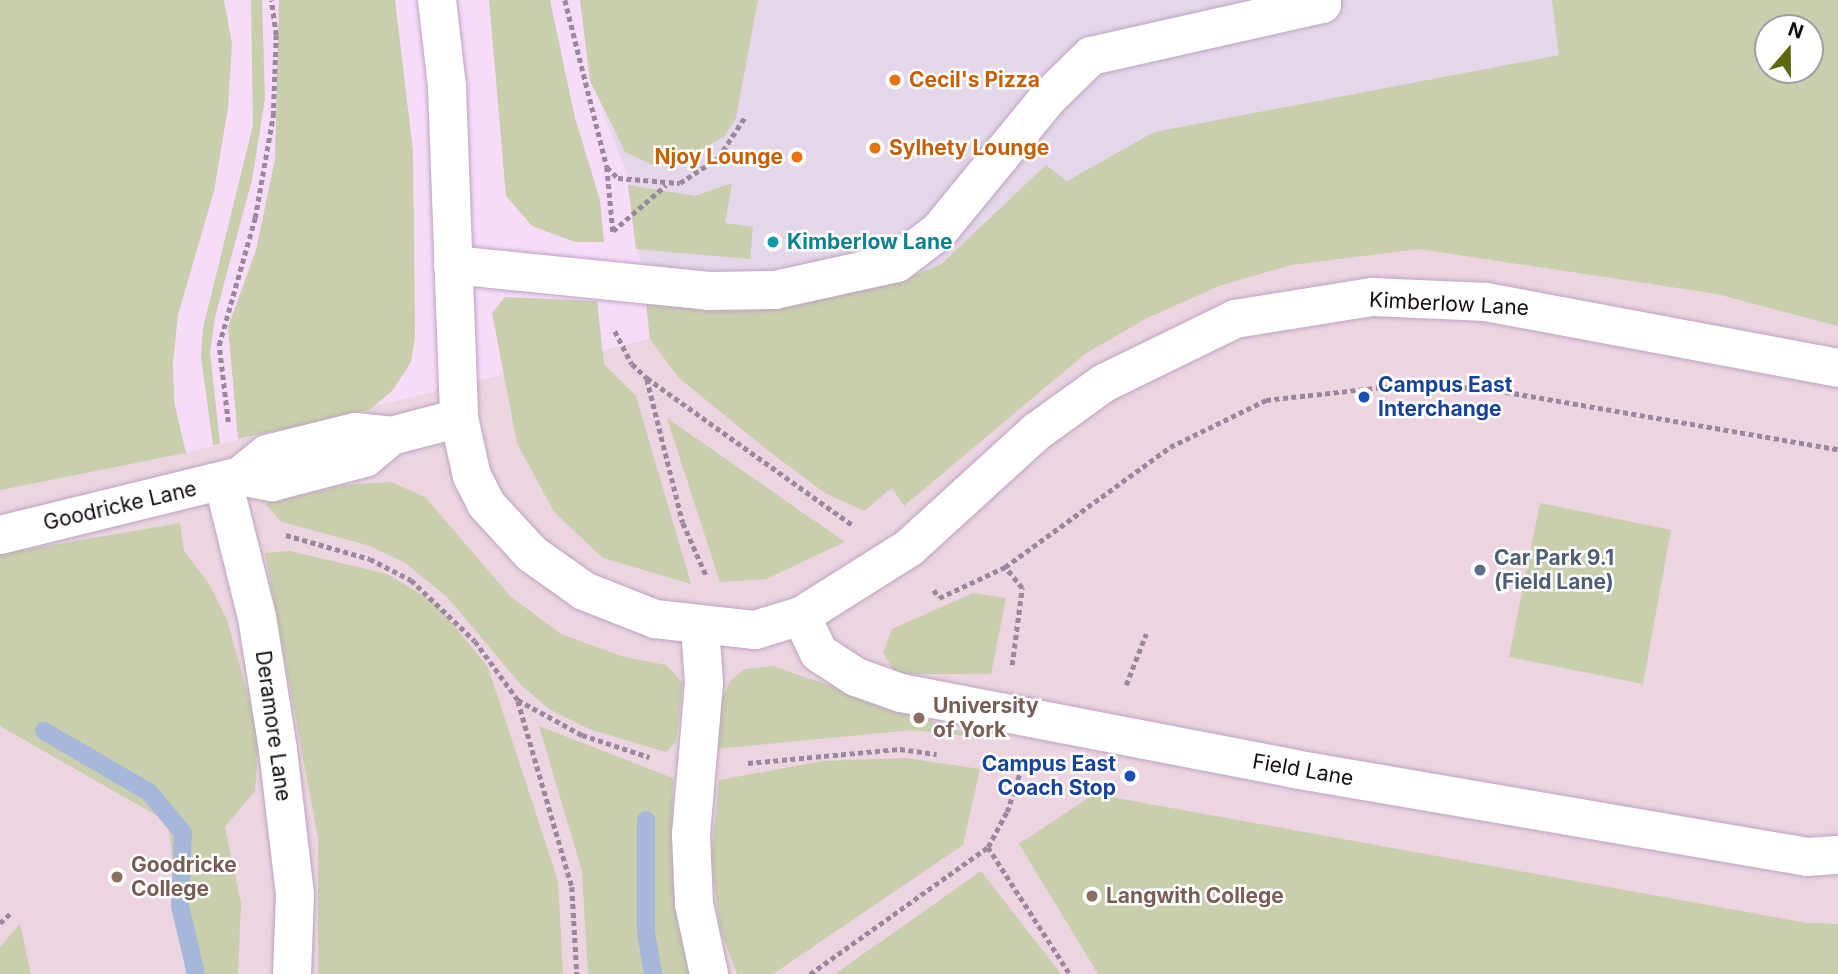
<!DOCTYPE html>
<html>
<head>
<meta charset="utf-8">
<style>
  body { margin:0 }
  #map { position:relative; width:1838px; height:974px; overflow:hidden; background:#f7dcfa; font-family:Inter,sans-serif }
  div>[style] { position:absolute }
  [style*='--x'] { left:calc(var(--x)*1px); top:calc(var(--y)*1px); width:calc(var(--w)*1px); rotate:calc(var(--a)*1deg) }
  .commercial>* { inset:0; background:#e5d7ea }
  .education>* { inset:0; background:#ecd5e1 }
  .green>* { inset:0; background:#c9ceac }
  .stream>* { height:18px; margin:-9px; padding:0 9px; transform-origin:9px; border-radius:9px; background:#a5b7da }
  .path>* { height:4.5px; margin-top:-2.25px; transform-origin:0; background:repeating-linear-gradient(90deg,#9b879d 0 5px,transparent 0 8.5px) }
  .roads { filter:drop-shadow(0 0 2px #bca3c0) drop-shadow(0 0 2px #bca3c0) }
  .minor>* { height:38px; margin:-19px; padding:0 19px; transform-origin:19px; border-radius:19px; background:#fff }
  .dots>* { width:19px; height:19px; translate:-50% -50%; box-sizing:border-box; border:4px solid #fff; border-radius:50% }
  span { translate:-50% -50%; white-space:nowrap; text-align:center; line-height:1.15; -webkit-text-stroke:5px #fff; paint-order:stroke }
  .food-label { font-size:21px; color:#c56008; font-weight:700 }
  .left { translate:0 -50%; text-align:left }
  .right { translate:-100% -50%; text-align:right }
  .culture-label { font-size:21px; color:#0d838f; font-weight:700 }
  .street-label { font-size:21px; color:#150c16 }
  .transit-label { font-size:21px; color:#164399; font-weight:700 }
  .service-label { font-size:21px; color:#4e5e75; font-weight:700 }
  .education-label { font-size:21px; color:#785e54; font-weight:700 }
  .north { position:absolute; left:1754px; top:14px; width:70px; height:70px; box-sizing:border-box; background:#fff; border:2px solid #a19ea2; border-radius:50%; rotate:20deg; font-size:19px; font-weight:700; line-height:28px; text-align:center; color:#150c16 }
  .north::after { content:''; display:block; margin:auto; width:24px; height:32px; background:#5d680c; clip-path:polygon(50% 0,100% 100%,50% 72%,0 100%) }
</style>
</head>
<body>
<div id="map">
  <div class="commercial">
    <div style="clip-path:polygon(758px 0,1552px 0,1560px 55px,1154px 132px,1067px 181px,1046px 165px,940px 265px,887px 286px,646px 302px,627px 173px,601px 107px,625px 152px,702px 151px,724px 137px,736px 117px)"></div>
  </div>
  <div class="education">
    <div style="clip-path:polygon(0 0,133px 321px,151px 461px,649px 339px,646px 302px,887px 286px,940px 265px,1046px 165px,1067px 181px,1154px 132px,1838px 250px,1838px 974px,0 974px)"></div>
  </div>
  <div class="green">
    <div style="clip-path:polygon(0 0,224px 0,232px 44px,228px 108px,214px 191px,178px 315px,173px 362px,174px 401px,186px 453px,0 490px)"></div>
    <div style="clip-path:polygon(251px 0,262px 0,265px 98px,252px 180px,215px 317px,210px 352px,220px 444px,213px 445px,201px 357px,203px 328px,253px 125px)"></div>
    <div style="clip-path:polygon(279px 0,395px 0,413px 151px,415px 336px,411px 362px,393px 390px,369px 410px,238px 439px,228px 327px,256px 250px,275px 159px)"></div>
    <div style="clip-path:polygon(489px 0,550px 0,575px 118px,600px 200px,604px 242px,575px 242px,532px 226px,506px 196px)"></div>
    <div style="clip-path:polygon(580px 0,758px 0,736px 118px,724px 137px,672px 166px,652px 165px,625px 152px,590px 81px)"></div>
    <div style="clip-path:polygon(evenodd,1552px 0,1838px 0,1838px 326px,1717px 294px,1419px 249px,1291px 265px,1219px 286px,1147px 318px,1085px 354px,904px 506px,892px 488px,864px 511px,825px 493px,766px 449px,679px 378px,650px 339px,646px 302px,887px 286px,940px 265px,1046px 165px,1067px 181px,1154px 132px,1559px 55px,1552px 0,1768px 28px,1810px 28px,1810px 70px,1768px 70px,1768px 28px)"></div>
    <div style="clip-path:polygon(732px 183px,725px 223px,753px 227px,750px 259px,636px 249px,628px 185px,695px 196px)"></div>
    <div style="clip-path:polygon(505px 297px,597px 301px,604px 364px,636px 396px,691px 584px,603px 558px,554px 512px,517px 443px,492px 313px)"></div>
    <div style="clip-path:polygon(667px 418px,845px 542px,766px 579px,720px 582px)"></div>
    <div style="clip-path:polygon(391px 482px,425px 497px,511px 597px,561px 634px,624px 657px,666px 665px,683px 683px,676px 742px,666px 752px,589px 729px,549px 709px,522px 686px,447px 597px,404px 562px,367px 545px,282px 522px,265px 504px,345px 485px)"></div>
    <div style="clip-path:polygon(1540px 503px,1671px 530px,1643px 684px,1509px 657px)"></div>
    <div style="clip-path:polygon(180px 523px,184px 551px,210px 585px,227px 620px,259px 735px,255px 791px,225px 827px,241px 903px,238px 974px,186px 974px,168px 822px,0 726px,0 554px)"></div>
    <div style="clip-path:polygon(290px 551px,387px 574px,435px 603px,488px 667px,558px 881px,563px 974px,318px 974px,318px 838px,265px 553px)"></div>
    <div style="clip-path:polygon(973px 593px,1006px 598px,991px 674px,896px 674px,883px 653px,892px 629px)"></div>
    <div style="clip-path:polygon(773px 666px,981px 738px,912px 730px,716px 749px,721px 700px,730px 681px,745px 669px)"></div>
    <div style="clip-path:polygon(539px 726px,673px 778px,673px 883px,692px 974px,588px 974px,582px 871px)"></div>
    <div style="clip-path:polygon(905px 758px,980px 769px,963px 845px,773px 974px,737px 974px,720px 929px,711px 859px,719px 780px,823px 761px)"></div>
    <div style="clip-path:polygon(1094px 794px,1807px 923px,1838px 924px,1838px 974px,1098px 974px,1019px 844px)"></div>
    <div style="clip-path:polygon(981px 871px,1061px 974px,835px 974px)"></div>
    <div style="clip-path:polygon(20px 924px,31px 974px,0 974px,0 947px)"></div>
  </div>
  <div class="stream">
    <div style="--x:44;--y:731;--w:121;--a:30.2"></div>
    <div style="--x:149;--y:792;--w:53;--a:50.3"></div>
    <div style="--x:183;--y:833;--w:73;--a:92.4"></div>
    <div style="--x:180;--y:906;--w:70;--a:76.8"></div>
    <div style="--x:646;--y:820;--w:112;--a:90"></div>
    <div style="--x:646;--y:932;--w:43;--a:80.5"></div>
  </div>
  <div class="path">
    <div style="--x:565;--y:0;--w:172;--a:75.9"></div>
    <div style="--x:607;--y:167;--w:65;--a:84.7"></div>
    <div style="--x:607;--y:167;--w:16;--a:45"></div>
    <div style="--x:618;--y:178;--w:62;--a:4.6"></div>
    <div style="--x:680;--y:183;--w:45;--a:-33.3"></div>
    <div style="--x:718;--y:158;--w:49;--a:-56.6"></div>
    <div style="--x:613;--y:231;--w:70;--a:-41"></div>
    <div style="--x:615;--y:331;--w:37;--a:63"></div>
    <div style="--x:632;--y:364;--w:21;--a:43"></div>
    <div style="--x:647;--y:378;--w:254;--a:35.6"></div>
    <div style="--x:647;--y:379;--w:148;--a:76"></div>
    <div style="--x:683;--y:523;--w:57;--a:66.1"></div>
    <div style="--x:228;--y:422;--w:78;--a:-96.7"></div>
    <div style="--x:219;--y:345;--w:132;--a:-74.2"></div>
    <div style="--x:255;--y:218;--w:104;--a:-80"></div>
    <div style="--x:273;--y:116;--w:81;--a:-87.9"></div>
    <div style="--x:276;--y:35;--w:35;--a:-98"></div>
    <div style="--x:286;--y:535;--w:87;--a:15.9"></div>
    <div style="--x:370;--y:559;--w:46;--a:27.1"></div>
    <div style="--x:411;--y:580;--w:88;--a:43.6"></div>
    <div style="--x:475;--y:641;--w:73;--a:53.9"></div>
    <div style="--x:518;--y:700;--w:73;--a:28.7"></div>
    <div style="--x:582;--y:735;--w:71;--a:18.2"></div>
    <div style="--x:934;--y:590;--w:9;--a:58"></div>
    <div style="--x:939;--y:598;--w:73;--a:-25.2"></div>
    <div style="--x:1012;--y:665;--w:78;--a:-82.6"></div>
    <div style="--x:1022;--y:588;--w:27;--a:-129"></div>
    <div style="--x:1005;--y:567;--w:204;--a:-36"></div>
    <div style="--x:1170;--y:447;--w:107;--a:-26.1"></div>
    <div style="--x:1266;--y:400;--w:147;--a:-6.3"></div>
    <div style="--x:1412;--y:384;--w:77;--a:3.7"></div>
    <div style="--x:1489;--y:389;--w:354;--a:9.8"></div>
    <div style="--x:1126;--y:685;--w:55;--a:-68.6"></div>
    <div style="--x:518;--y:701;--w:194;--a:73.8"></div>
    <div style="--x:572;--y:887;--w:87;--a:86.7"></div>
    <div style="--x:748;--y:763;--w:153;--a:-5.3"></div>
    <div style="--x:900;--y:749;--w:37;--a:8"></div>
    <div style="--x:988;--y:847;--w:151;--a:57.2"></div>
    <div style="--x:0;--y:923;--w:16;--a:-43"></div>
    <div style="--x:810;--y:974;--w:219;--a:-35.5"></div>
    <div style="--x:988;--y:847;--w:40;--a:-62"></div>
    <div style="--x:1007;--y:812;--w:48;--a:-71.9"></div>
  </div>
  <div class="roads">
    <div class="minor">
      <div style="--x:437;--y:0;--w:88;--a:83.4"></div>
      <div style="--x:447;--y:87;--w:331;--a:87.9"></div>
      <div style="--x:459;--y:418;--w:59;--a:77.4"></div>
      <div style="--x:472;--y:476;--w:31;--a:63"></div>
      <div style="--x:486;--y:504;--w:68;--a:47.4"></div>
      <div style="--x:532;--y:554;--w:64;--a:35.4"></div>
      <div style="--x:584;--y:591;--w:76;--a:21.5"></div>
      <div style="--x:655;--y:619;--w:101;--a:6.3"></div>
      <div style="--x:755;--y:630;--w:48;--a:-16.9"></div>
      <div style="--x:801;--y:616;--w:128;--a:-32.2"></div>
      <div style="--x:909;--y:548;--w:172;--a:-42.4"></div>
      <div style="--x:1036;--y:432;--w:84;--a:-35.8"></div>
      <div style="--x:1104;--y:383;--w:146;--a:-26"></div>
      <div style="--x:1235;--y:319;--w:140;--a:-9.1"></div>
      <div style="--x:1373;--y:297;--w:113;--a:2.5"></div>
      <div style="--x:1486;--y:302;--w:358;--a:10.6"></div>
      <div style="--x:453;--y:265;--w:257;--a:5.8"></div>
      <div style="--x:709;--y:291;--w:66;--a:-0.9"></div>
      <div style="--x:775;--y:290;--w:125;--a:-12.5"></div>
      <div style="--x:897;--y:263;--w:53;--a:-37.3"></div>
      <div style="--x:939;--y:231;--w:171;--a:-50.7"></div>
      <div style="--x:1047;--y:99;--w:62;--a:-44.3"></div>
      <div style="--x:1091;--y:56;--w:237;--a:-12.7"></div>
      <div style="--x:1322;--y:4;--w:4;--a:-104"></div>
      <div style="--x:240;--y:476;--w:33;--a:11"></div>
      <div style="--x:272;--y:482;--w:96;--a:-14.5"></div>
      <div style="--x:365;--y:458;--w:34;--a:-40"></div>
      <div style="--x:223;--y:481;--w:140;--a:76"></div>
      <div style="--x:257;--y:617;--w:135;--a:81"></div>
      <div style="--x:278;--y:750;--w:146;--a:83.3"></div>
      <div style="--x:295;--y:895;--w:79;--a:92.2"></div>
      <div style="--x:0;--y:535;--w:247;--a:-13.8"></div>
      <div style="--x:240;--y:476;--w:35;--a:-39"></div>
      <div style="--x:267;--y:454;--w:91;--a:-14"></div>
      <div style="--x:355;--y:432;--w:36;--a:6"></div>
      <div style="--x:391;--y:436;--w:70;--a:-14.8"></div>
      <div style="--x:801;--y:616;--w:41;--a:64.1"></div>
      <div style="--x:819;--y:653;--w:44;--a:33"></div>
      <div style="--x:856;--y:677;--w:48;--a:19.6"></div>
      <div style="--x:901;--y:693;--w:400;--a:10.9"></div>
      <div style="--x:1294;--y:769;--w:521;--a:9.72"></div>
      <div style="--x:1808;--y:857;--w:30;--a:-4"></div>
      <div style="--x:700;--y:627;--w:56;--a:85.9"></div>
      <div style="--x:704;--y:683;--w:153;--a:94.9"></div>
      <div style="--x:691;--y:835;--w:69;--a:87.5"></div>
      <div style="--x:694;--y:904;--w:72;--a:77.9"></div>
    </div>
  </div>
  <div class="dots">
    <div style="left:895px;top:80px;background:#e8710a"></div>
    <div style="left:875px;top:148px;background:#e8710a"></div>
    <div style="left:797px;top:157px;background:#e8710a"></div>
    <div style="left:773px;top:242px;background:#0f9aa8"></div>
    <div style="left:1364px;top:397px;background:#1a4fb4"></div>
    <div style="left:1480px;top:570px;background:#5c6f8a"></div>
    <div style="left:919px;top:718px;background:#8d6e63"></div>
    <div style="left:1130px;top:776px;background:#1a4fb4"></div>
    <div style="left:117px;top:877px;background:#8d6e63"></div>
    <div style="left:1092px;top:896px;background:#8d6e63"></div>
  </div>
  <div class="food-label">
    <span class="left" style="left:909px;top:80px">Cecil's Pizza</span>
    <span class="left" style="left:889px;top:148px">Sylhety Lounge</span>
    <span class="right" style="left:783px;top:157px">Njoy Lounge</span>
  </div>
  <div class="culture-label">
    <span class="left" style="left:787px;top:242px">Kimberlow Lane</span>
  </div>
  <div class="street-label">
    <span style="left:1449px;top:304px;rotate:3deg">Kimberlow Lane</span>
    <span style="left:120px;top:506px;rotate:-13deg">Goodricke Lane</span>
    <span style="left:273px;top:726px;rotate:82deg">Deramore Lane</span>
    <span style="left:1303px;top:770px;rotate:10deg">Field Lane</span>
  </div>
  <div class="transit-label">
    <span class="left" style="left:1378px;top:397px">Campus East<br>Interchange</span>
    <span class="right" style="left:1116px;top:776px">Campus East<br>Coach Stop</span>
  </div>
  <div class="service-label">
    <span class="left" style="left:1494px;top:570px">Car Park 9.1<br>(Field Lane)</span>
  </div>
  <div class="education-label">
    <span class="left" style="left:933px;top:718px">University<br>of York</span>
    <span class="left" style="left:131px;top:877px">Goodricke<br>College</span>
    <span class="left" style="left:1106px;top:896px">Langwith College</span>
  </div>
  <div class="north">N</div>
</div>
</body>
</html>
